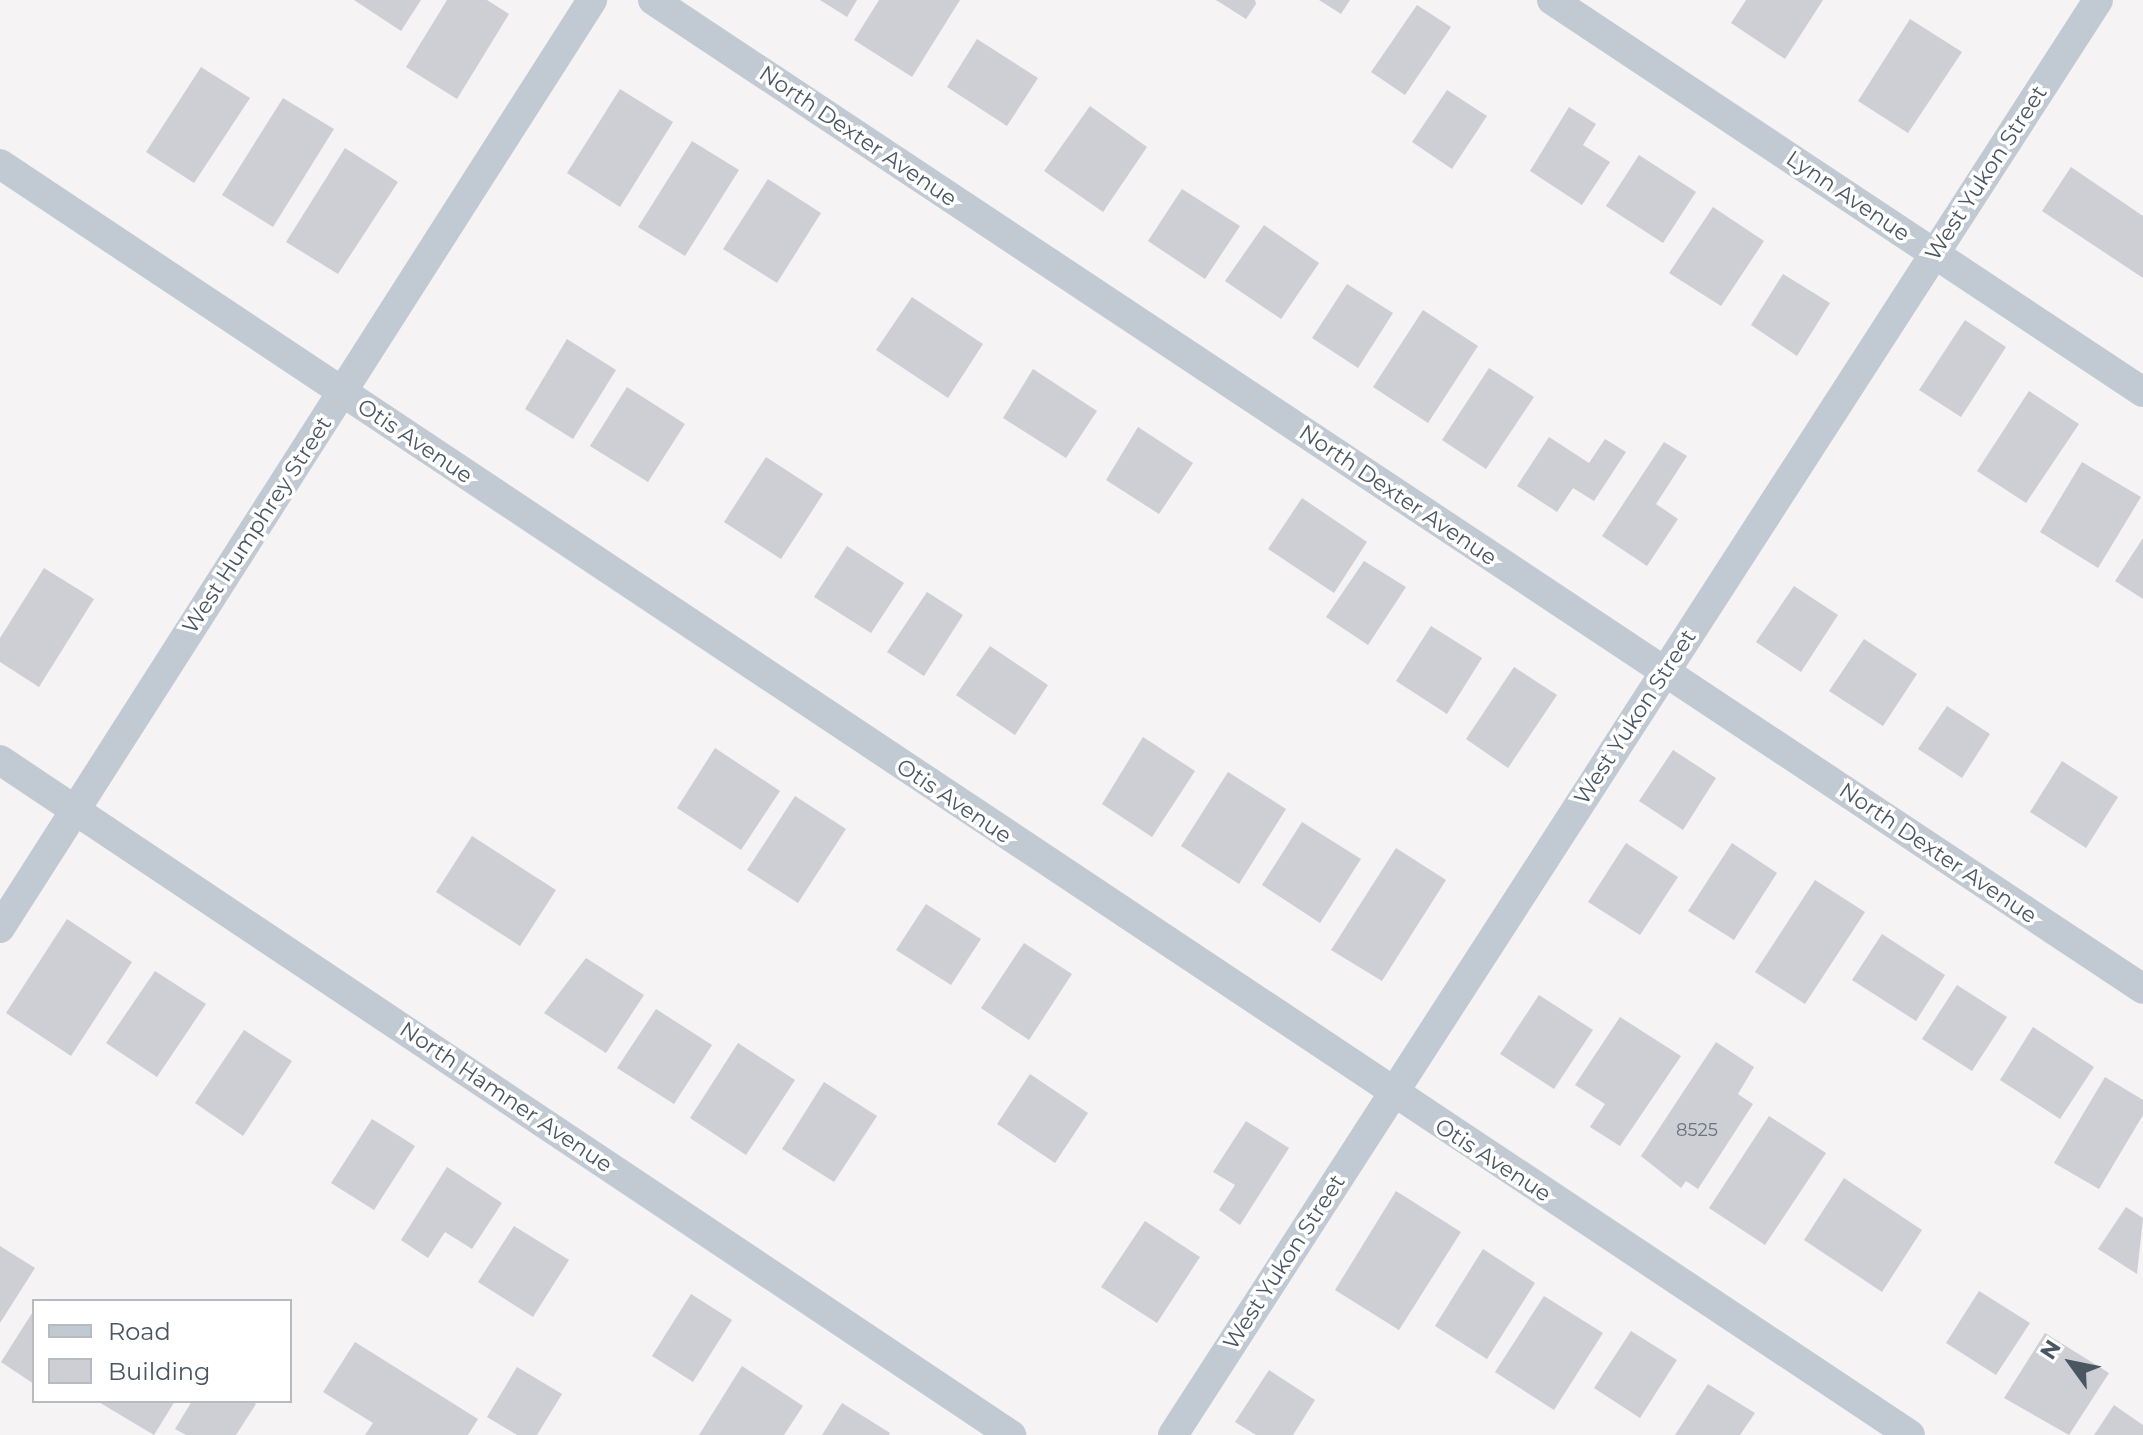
<!DOCTYPE html>
<html>
<head>
<meta charset="utf-8">
<style>
  body { margin:0 }
  #map { position:relative; width:2143px; height:1435px; overflow:hidden; background:#f5f3f3; font-family:Montserrat,sans-serif }
  div>[style] { position:absolute }
  [style*='--x'] { left:calc(var(--x)*1px); top:calc(var(--y)*1px); width:calc(var(--w)*1px); rotate:calc(var(--a)*1deg) }
  .building>* { inset:0; background:#cdcfd5 }
  .street>* { height:30px; margin:-15px; padding:0 15px; transform-origin:15px; border-radius:15px; background:#c1cad2 }
  span { translate:-50% -50%; white-space:nowrap; text-align:center; line-height:1.15; -webkit-text-stroke:7px #fff; paint-order:stroke }
  .number-label { font-size:18px; color:#6b747e }
  .number-label span { -webkit-text-stroke-width:0 }
  .street-label { font-size:22px; color:#4a5661 }
  .legend { position:absolute; left:32px; top:1299px; width:260px; height:104px; box-sizing:border-box; background:#fff; border:2px solid #b7bbc0; margin:0; padding:10px 14px; list-style:none; font-size:24px; color:#4a5661 }
  .legend li { display:flex; align-items:center; gap:16px; height:40px }
  .legend b { width:40px; border:2px solid #b7bbc0 }
  .north { position:absolute; left:2031px; top:1323px; width:80px; height:80px; -webkit-text-stroke:6px #fff; paint-order:stroke; rotate:303deg; font-size:22px; font-weight:700; line-height:32px; text-align:center; color:#4a5661 }
  .north::after { content:''; display:block; margin:auto; width:28px; height:36px; background:#4a5661; clip-path:polygon(50% 0,100% 100%,50% 72%,0 100%) }
</style>
</head>
<body>
<div id="map">
  <div class="building">
    <div style="clip-path:polygon(354px 0,421px 0,401px 31px)"></div>
    <div style="clip-path:polygon(447px 0,487px 0,509px 14px,457px 99px,406px 67px)"></div>
    <div style="clip-path:polygon(820px 0,857px 0,847px 17px)"></div>
    <div style="clip-path:polygon(879px 0,960px 0,912px 77px,854px 40px)"></div>
    <div style="clip-path:polygon(1216px 0,1255px 0,1256px 4px,1246px 19px)"></div>
    <div style="clip-path:polygon(1319px 0,1350px 0,1341px 14px)"></div>
    <div style="clip-path:polygon(1746px 0,1823px 0,1785px 59px,1731px 23px)"></div>
    <div style="clip-path:polygon(1417px 5px,1451px 27px,1405px 95px,1371px 72px)"></div>
    <div style="clip-path:polygon(1910px 19px,1962px 52px,1908px 133px,1858px 101px)"></div>
    <div style="clip-path:polygon(977px 39px,1038px 78px,1007px 126px,947px 87px)"></div>
    <div style="clip-path:polygon(201px 67px,250px 98px,194px 183px,146px 152px)"></div>
    <div style="clip-path:polygon(620px 89px,673px 122px,620px 207px,567px 173px)"></div>
    <div style="clip-path:polygon(1447px 90px,1487px 116px,1452px 169px,1412px 142px)"></div>
    <div style="clip-path:polygon(283px 98px,334px 129px,273px 227px,222px 195px)"></div>
    <div style="clip-path:polygon(1090px 106px,1147px 147px,1103px 212px,1044px 171px)"></div>
    <div style="clip-path:polygon(1569px 107px,1596px 124px,1583px 145px,1610px 162px,1582px 205px,1530px 171px)"></div>
    <div style="clip-path:polygon(692px 141px,739px 170px,685px 256px,638px 227px)"></div>
    <div style="clip-path:polygon(345px 148px,398px 182px,338px 274px,286px 242px)"></div>
    <div style="clip-path:polygon(1639px 155px,1696px 192px,1663px 243px,1606px 206px)"></div>
    <div style="clip-path:polygon(2071px 167px,2143px 216px,2143px 278px,2042px 211px)"></div>
    <div style="clip-path:polygon(768px 179px,821px 213px,777px 283px,723px 249px)"></div>
    <div style="clip-path:polygon(1182px 189px,1240px 226px,1205px 279px,1148px 241px)"></div>
    <div style="clip-path:polygon(1713px 207px,1764px 241px,1721px 306px,1669px 273px)"></div>
    <div style="clip-path:polygon(1264px 225px,1319px 263px,1281px 319px,1225px 281px)"></div>
    <div style="clip-path:polygon(1783px 274px,1830px 303px,1797px 356px,1751px 325px)"></div>
    <div style="clip-path:polygon(1347px 284px,1393px 313px,1358px 368px,1312px 338px)"></div>
    <div style="clip-path:polygon(912px 297px,983px 344px,948px 398px,876px 350px)"></div>
    <div style="clip-path:polygon(1423px 310px,1478px 346px,1428px 423px,1373px 387px)"></div>
    <div style="clip-path:polygon(1965px 320px,2006px 347px,1961px 417px,1919px 390px)"></div>
    <div style="clip-path:polygon(567px 339px,616px 370px,573px 439px,525px 409px)"></div>
    <div style="clip-path:polygon(1489px 368px,1534px 397px,1486px 469px,1442px 440px)"></div>
    <div style="clip-path:polygon(1033px 369px,1097px 411px,1066px 458px,1003px 418px)"></div>
    <div style="clip-path:polygon(627px 387px,685px 424px,648px 482px,590px 446px)"></div>
    <div style="clip-path:polygon(2029px 391px,2079px 424px,2026px 503px,1977px 471px)"></div>
    <div style="clip-path:polygon(1138px 427px,1193px 463px,1159px 514px,1106px 480px)"></div>
    <div style="clip-path:polygon(1549px 437px,1589px 463px,1605px 439px,1626px 452px,1594px 501px,1573px 488px,1557px 512px,1517px 486px)"></div>
    <div style="clip-path:polygon(1664px 442px,1687px 456px,1656px 504px,1678px 519px,1647px 566px,1602px 536px)"></div>
    <div style="clip-path:polygon(766px 457px,823px 494px,781px 559px,724px 522px)"></div>
    <div style="clip-path:polygon(2082px 462px,2141px 497px,2098px 568px,2040px 532px)"></div>
    <div style="clip-path:polygon(1302px 498px,1367px 542px,1334px 593px,1268px 549px)"></div>
    <div style="clip-path:polygon(2143px 538px,2143px 599px,2115px 581px)"></div>
    <div style="clip-path:polygon(847px 546px,904px 583px,871px 633px,814px 597px)"></div>
    <div style="clip-path:polygon(1364px 561px,1406px 587px,1368px 645px,1326px 617px)"></div>
    <div style="clip-path:polygon(44px 568px,94px 599px,39px 687px,0 662px,0 638px)"></div>
    <div style="clip-path:polygon(1794px 586px,1838px 615px,1801px 672px,1756px 642px)"></div>
    <div style="clip-path:polygon(927px 592px,963px 615px,924px 676px,887px 652px)"></div>
    <div style="clip-path:polygon(1431px 626px,1482px 658px,1447px 714px,1396px 681px)"></div>
    <div style="clip-path:polygon(1864px 639px,1917px 674px,1883px 726px,1829px 691px)"></div>
    <div style="clip-path:polygon(990px 646px,1048px 685px,1015px 735px,956px 695px)"></div>
    <div style="clip-path:polygon(1514px 667px,1557px 695px,1508px 768px,1466px 739px)"></div>
    <div style="clip-path:polygon(1947px 706px,1990px 734px,1962px 778px,1918px 749px)"></div>
    <div style="clip-path:polygon(1143px 737px,1195px 771px,1152px 837px,1102px 804px)"></div>
    <div style="clip-path:polygon(715px 748px,780px 791px,741px 850px,677px 808px)"></div>
    <div style="clip-path:polygon(1673px 750px,1716px 778px,1683px 830px,1639px 801px)"></div>
    <div style="clip-path:polygon(2062px 761px,2118px 797px,2086px 848px,2030px 812px)"></div>
    <div style="clip-path:polygon(1228px 772px,1286px 809px,1239px 884px,1181px 846px)"></div>
    <div style="clip-path:polygon(795px 796px,846px 829px,798px 903px,747px 870px)"></div>
    <div style="clip-path:polygon(1302px 822px,1361px 859px,1320px 923px,1262px 885px)"></div>
    <div style="clip-path:polygon(472px 836px,556px 890px,520px 946px,436px 892px)"></div>
    <div style="clip-path:polygon(1626px 843px,1678px 877px,1640px 935px,1588px 902px)"></div>
    <div style="clip-path:polygon(1732px 843px,1777px 873px,1734px 940px,1688px 911px)"></div>
    <div style="clip-path:polygon(1396px 848px,1446px 880px,1382px 981px,1331px 950px)"></div>
    <div style="clip-path:polygon(1815px 880px,1865px 912px,1805px 1004px,1755px 972px)"></div>
    <div style="clip-path:polygon(926px 904px,981px 939px,951px 985px,896px 950px)"></div>
    <div style="clip-path:polygon(67px 919px,132px 962px,71px 1056px,6px 1013px)"></div>
    <div style="clip-path:polygon(1882px 934px,1945px 975px,1916px 1021px,1852px 980px)"></div>
    <div style="clip-path:polygon(1024px 943px,1072px 974px,1029px 1040px,981px 1008px)"></div>
    <div style="clip-path:polygon(586px 958px,644px 995px,606px 1053px,544px 1013px)"></div>
    <div style="clip-path:polygon(155px 971px,206px 1004px,157px 1077px,106px 1043px)"></div>
    <div style="clip-path:polygon(1957px 985px,2007px 1017px,1972px 1071px,1922px 1039px)"></div>
    <div style="clip-path:polygon(1539px 995px,1593px 1030px,1554px 1089px,1500px 1054px)"></div>
    <div style="clip-path:polygon(656px 1009px,712px 1045px,674px 1104px,617px 1068px)"></div>
    <div style="clip-path:polygon(1620px 1017px,1681px 1056px,1620px 1146px,1590px 1127px,1605px 1104px,1575px 1085px)"></div>
    <div style="clip-path:polygon(2033px 1027px,2094px 1067px,2060px 1119px,2000px 1080px)"></div>
    <div style="clip-path:polygon(244px 1030px,292px 1061px,243px 1136px,195px 1103px)"></div>
    <div style="clip-path:polygon(1716px 1042px,1754px 1067px,1738px 1094px,1753px 1104px,1698px 1189px,1686px 1181px,1681px 1188px,1641px 1156px)"></div>
    <div style="clip-path:polygon(738px 1043px,795px 1080px,746px 1155px,690px 1118px)"></div>
    <div style="clip-path:polygon(1030px 1074px,1088px 1113px,1055px 1163px,997px 1124px)"></div>
    <div style="clip-path:polygon(2105px 1077px,2143px 1100px,2143px 1115px,2099px 1189px,2054px 1163px)"></div>
    <div style="clip-path:polygon(824px 1082px,877px 1116px,834px 1182px,782px 1149px)"></div>
    <div style="clip-path:polygon(1769px 1116px,1826px 1153px,1765px 1245px,1709px 1208px)"></div>
    <div style="clip-path:polygon(372px 1119px,415px 1146px,374px 1210px,331px 1183px)"></div>
    <div style="clip-path:polygon(1246px 1121px,1289px 1148px,1240px 1225px,1219px 1210px,1235px 1185px,1213px 1172px)"></div>
    <div style="clip-path:polygon(447px 1167px,502px 1203px,472px 1249px,445px 1232px,428px 1258px,401px 1240px)"></div>
    <div style="clip-path:polygon(1844px 1178px,1922px 1230px,1882px 1292px,1804px 1240px)"></div>
    <div style="clip-path:polygon(1396px 1191px,1461px 1232px,1399px 1330px,1335px 1290px)"></div>
    <div style="clip-path:polygon(2126px 1207px,2143px 1218px,2137px 1274px,2098px 1249px)"></div>
    <div style="clip-path:polygon(1145px 1221px,1200px 1257px,1157px 1323px,1101px 1287px)"></div>
    <div style="clip-path:polygon(514px 1226px,569px 1260px,533px 1317px,478px 1282px)"></div>
    <div style="clip-path:polygon(0 1246px,35px 1268px,0 1323px)"></div>
    <div style="clip-path:polygon(1483px 1249px,1535px 1283px,1487px 1359px,1435px 1326px)"></div>
    <div style="clip-path:polygon(1979px 1291px,2030px 1323px,1996px 1375px,1946px 1343px)"></div>
    <div style="clip-path:polygon(691px 1294px,732px 1320px,693px 1382px,652px 1356px)"></div>
    <div style="clip-path:polygon(1544px 1296px,1603px 1333px,1554px 1410px,1495px 1372px)"></div>
    <div style="clip-path:polygon(34px 1310px,34px 1384px,1px 1362px)"></div>
    <div style="clip-path:polygon(1631px 1331px,1677px 1360px,1640px 1418px,1594px 1388px)"></div>
    <div style="clip-path:polygon(2045px 1333px,2109px 1373px,2069px 1435px,2004px 1398px)"></div>
    <div style="clip-path:polygon(355px 1342px,478px 1419px,468px 1435px,365px 1435px,373px 1423px,323px 1392px)"></div>
    <div style="clip-path:polygon(742px 1366px,803px 1406px,784px 1435px,699px 1435px)"></div>
    <div style="clip-path:polygon(517px 1367px,562px 1394px,537px 1435px,517px 1435px,487px 1417px)"></div>
    <div style="clip-path:polygon(1269px 1370px,1315px 1400px,1293px 1435px,1256px 1435px,1235px 1422px)"></div>
    <div style="clip-path:polygon(1708px 1384px,1755px 1413px,1740px 1435px,1675px 1435px)"></div>
    <div style="clip-path:polygon(97px 1401px,175px 1401px,154px 1435px)"></div>
    <div style="clip-path:polygon(192px 1401px,250px 1401px,256px 1404px,236px 1435px,186px 1435px,175px 1429px)"></div>
    <div style="clip-path:polygon(842px 1403px,890px 1433px,889px 1435px,822px 1435px)"></div>
    <div style="clip-path:polygon(2114px 1405px,2143px 1425px,2143px 1435px,2094px 1435px)"></div>
  </div>
  <div class="street">
    <div style="--x:653;--y:0;--w:1788;--a:33.57"></div>
    <div style="--x:1552;--y:0;--w:709;--a:33.56"></div>
    <div style="--x:0;--y:164;--w:2294;--a:33.64"></div>
    <div style="--x:0;--y:760;--w:1216;--a:33.73"></div>
    <div style="--x:0;--y:928;--w:1101;--a:-57.46"></div>
    <div style="--x:1173;--y:1435;--w:1707;--a:-57.19"></div>
  </div>
  <div class="number-label">
    <span style="left:1697px;top:1130px">8525</span>
  </div>
  <div class="street-label">
    <span style="left:858px;top:136px;rotate:34deg">North Dexter Avenue</span>
    <span style="left:1986px;top:173px;rotate:-57deg">West Yukon Street</span>
    <span style="left:1848px;top:196px;rotate:34deg">Lynn Avenue</span>
    <span style="left:415px;top:441px;rotate:34deg">Otis Avenue</span>
    <span style="left:1398px;top:495px;rotate:34deg">North Dexter Avenue</span>
    <span style="left:257px;top:525px;rotate:-57deg">West Humphrey Street</span>
    <span style="left:1635px;top:717px;rotate:-57deg">West Yukon Street</span>
    <span style="left:954px;top:801px;rotate:34deg">Otis Avenue</span>
    <span style="left:1938px;top:853px;rotate:34deg">North Dexter Avenue</span>
    <span style="left:506px;top:1097px;rotate:34deg">North Hamner Avenue</span>
    <span style="left:1493px;top:1160px;rotate:33deg">Otis Avenue</span>
    <span style="left:1284px;top:1262px;rotate:-57deg">West Yukon Street</span>
  </div>
  <ul class="legend">
  <li><b style="height:10px;background:#c1cad2"></b>Road</li>
  <li><b style="height:22px;background:#cdcfd5"></b>Building</li>
  </ul>
  <div class="north">N</div>
</div>
</body>
</html>
